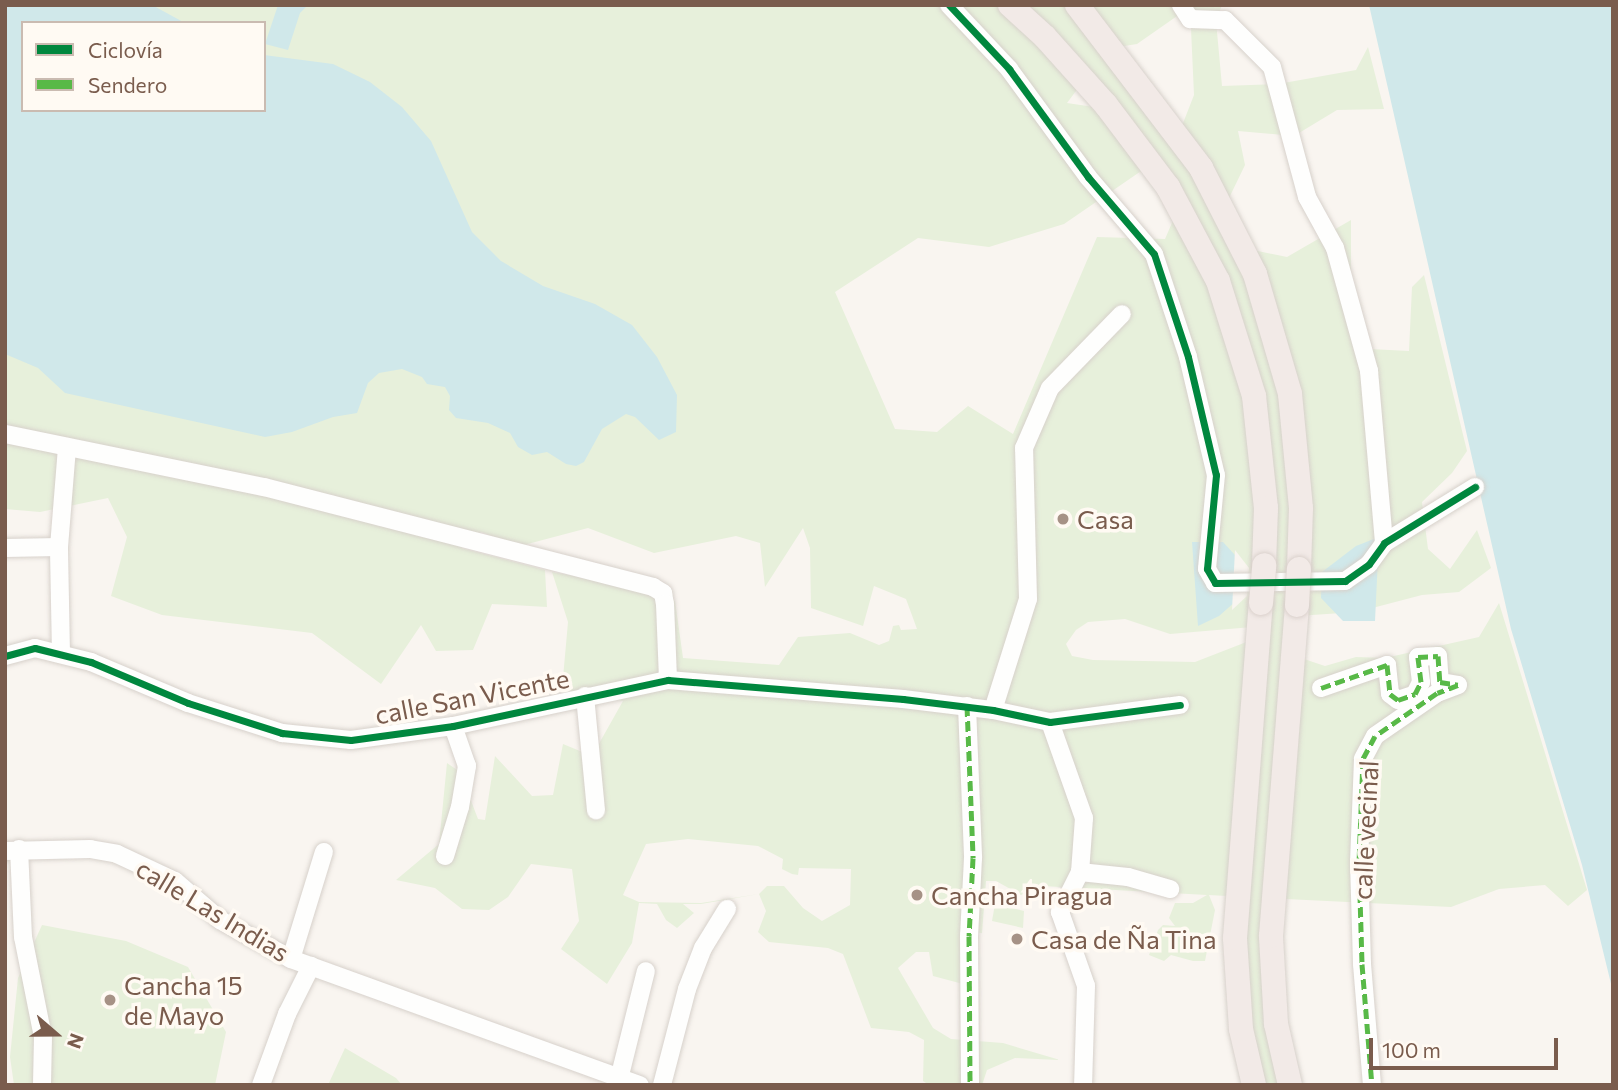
<!DOCTYPE html>
<html>
<head>
<meta charset="utf-8">
<style>
  body { margin:0 }
  #map { position:relative; width:1618px; height:1090px; overflow:hidden; background:#f9f5f0; font-family:Commissioner,sans-serif }
  div>[style] { position:absolute }
  [style*='--x'] { left:calc(var(--x)*1px); top:calc(var(--y)*1px); width:calc(var(--w)*1px); rotate:calc(var(--a)*1deg) }
  .green>* { inset:0; background:#e7f0db }
  .water>* { inset:0; background:#d0e8ea }
  .pier>* { inset:0; background:#f9f5f0 }
  .roads { filter:drop-shadow(0 0 2px #d7d1cb) drop-shadow(0 0 2px #d7d1cb) }
  .minor>* { height:18px; margin:-9px; padding:0 9px; transform-origin:9px; border-radius:9px; background:#fefefd }
  .highway>* { height:24px; margin:-12px; padding:0 12px; transform-origin:12px; border-radius:12px; background:#f2eae7 }
  .bridges { filter:drop-shadow(0 0 2px #dad1cc) drop-shadow(0 0 2px #dad1cc) }
  .highway-bridge>* { height:24px; margin:-12px; padding:0 12px; transform-origin:12px; border-radius:12px; background:#f2eae7 }
  .quiet>* { height:5px; margin-top:-2.5px; transform-origin:0; background:repeating-linear-gradient(90deg,#58b947 0 10px,transparent 0 15px) }
  .cycleway>* { height:7px; margin:-3.5px; padding:0 3.5px; transform-origin:3.5px; border-radius:3.5px; background:#00873e }
  .dots>* { width:19px; height:19px; translate:-50% -50%; box-sizing:border-box; border:4px solid #fffaf3; border-radius:50% }
  span { translate:-50% -50%; white-space:nowrap; text-align:center; line-height:1.15; -webkit-text-stroke:7px #fffaf3; paint-order:stroke }
  .poi-label { font-size:26px; color:#7a5c4d }
  .left { translate:0 -50%; text-align:left }
  .street-label { font-size:26px; color:#7a5c4d }
  .frame { position:absolute; inset:0; border:7px solid #7a5c4d; pointer-events:none }
  .legend { position:absolute; left:21px; top:21px; width:245px; height:91px; box-sizing:border-box; background:#fffaf3; border:2px solid #cabbb1; margin:0; padding:9px 12px; list-style:none; font-size:21px; color:#7a5c4d }
  .legend li { display:flex; align-items:center; gap:14px; height:35px }
  .legend b { width:35px; border:2px solid #cabbb1 }
  .north { position:absolute; left:21px; top:999px; width:70px; height:70px; -webkit-text-stroke:5px #fffaf3; paint-order:stroke; rotate:110deg; font-size:19px; font-weight:700; line-height:28px; text-align:center; color:#7a5c4d }
  .north::after { content:''; display:block; margin:auto; width:24px; height:32px; background:#7a5c4d; clip-path:polygon(50% 0,100% 100%,50% 72%,0 100%) }
  .scale { position:absolute; left:1369px; top:1038px; width:189px; height:32px; box-sizing:border-box; border:4px solid #7a5c4d; border-top:0; padding-left:9px; font-size:21px; line-height:24px; white-space:nowrap; color:#7a5c4d; -webkit-text-stroke:5px #fffaf3; paint-order:stroke }
</style>
</head>
<body>
<div id="map">
  <div class="green">
    <div style="clip-path:polygon(evenodd,5px 5px,1222px 5px,1216px 21px,1222px 86px,1278px 84px,1356px 70px,1368px 47px,1384px 109px,1337px 110px,1294px 136px,1238px 131px,1245px 165px,1230px 196px,1230px 237px,1234px 246px,1287px 257px,1351px 220px,1351px 299px,1370px 349px,1409px 351px,1412px 287px,1424px 275px,1467px 451px,1452px 473px,1422px 502px,1428px 549px,1450px 569px,1477px 530px,1491px 568px,1459px 592px,1422px 595px,1357px 612px,1297px 616px,1289px 654px,1325px 666px,1356px 657px,1385px 658px,1479px 637px,1499px 603px,1587px 890px,1568px 906px,1545px 885px,1499px 889px,1451px 907px,1265px 898px,1282px 1085px,1260px 1085px,1250px 1038px,1244px 897px,1209px 895px,1215px 910px,1205px 961px,1193px 961px,1171px 955px,1164px 961px,1149px 955px,1158px 930px,1163px 925px,1175px 926px,1169px 918px,1175px 903px,1193px 903px,1207px 895px,1042px 886px,1021px 895px,996px 881px,986px 881px,982px 933px,960px 932px,970px 952px,978px 988px,933px 976px,929px 952px,916px 952px,898px 968px,933px 1028px,951px 1039px,1003px 1043px,1060px 1060px,1015px 1058px,987px 1070px,982px 1085px,929px 1085px,923px 1081px,924px 1040px,909px 1032px,871px 1028px,843px 954px,828px 948px,769px 942px,758px 932px,766px 911px,759px 894px,701px 904px,683px 904px,694px 913px,677px 928px,666px 920px,657px 904px,639px 903px,632px 943px,607px 984px,561px 949px,579px 921px,572px 869px,531px 864px,508px 897px,489px 910px,462px 909px,435px 888px,396px 880px,439px 844px,447px 763px,460px 772px,478px 819px,485px 820px,495px 756px,532px 796px,553px 795px,563px 744px,592px 756px,623px 701px,562px 689px,568px 622px,552px 572px,609px 582px,647px 578px,675px 601px,683px 658px,779px 665px,798px 637px,850px 633px,879px 645px,889px 641px,893px 626px,899px 625px,901px 630px,917px 629px,906px 599px,874px 586px,863px 626px,811px 608px,810px 548px,803px 528px,765px 587px,760px 543px,736px 536px,654px 553px,588px 528px,520px 546px,481px 532px,461px 548px,545px 570px,547px 607px,492px 604px,473px 650px,436px 651px,421px 625px,381px 684px,312px 633px,162px 615px,111px 596px,127px 537px,108px 498px,40px 512px,5px 509px,5px 5px,1190px 7px,1194px 95px,1178px 136px,1099px 50px,1137px 44px,1190px 7px,5px 5px,23px 23px,264px 23px,264px 110px,23px 110px,23px 23px,5px 5px,1085px 79px,1121px 111px,1067px 103px,1085px 79px,5px 5px,1147px 167px,1184px 195px,1165px 239px,1097px 237px,1013px 434px,968px 406px,937px 432px,895px 429px,835px 292px,918px 238px,989px 247px,1064px 224px,1147px 167px,5px 5px,1125px 619px,1170px 634px,1264px 626px,1249px 641px,1195px 662px,1093px 660px,1072px 656px,1066px 644px,1076px 630px,1088px 622px,1125px 619px,5px 5px,688px 839px,758px 846px,783px 859px,782px 869px,792px 874px,798px 875px,799px 868px,851px 869px,850px 905px,822px 921px,803px 908px,784px 886px,767px 886px,759px 894px,701px 903px,639px 902px,623px 895px,646px 844px,688px 839px)"></div>
    <div style="clip-path:polygon(995px 904px,1024px 911px,1023px 928px,992px 921px)"></div>
    <div style="clip-path:polygon(42px 925px,126px 941px,188px 967px,226px 1032px,215px 1085px,14px 1085px,10px 1057px,18px 978px)"></div>
    <div style="clip-path:polygon(345px 1048px,396px 1078px,402px 1085px,328px 1085px)"></div>
  </div>
  <div class="water">
    <div style="clip-path:polygon(5px 5px,152px 5px,185px 23px,23px 23px,23px 110px,264px 110px,264px 55px,333px 64px,370px 82px,402px 107px,431px 141px,472px 232px,501px 261px,543px 286px,595px 304px,632px 325px,657px 357px,677px 395px,676px 432px,659px 440px,635px 417px,626px 414px,602px 429px,584px 462px,576px 466px,566px 464px,547px 452px,532px 455px,518px 447px,510px 433px,488px 423px,456px 418px,449px 410px,450px 396px,445px 387px,427px 384px,422px 377px,402px 369px,379px 373px,368px 383px,357px 413px,333px 417px,292px 432px,265px 437px,65px 393px,38px 368px,5px 354px)"></div>
    <div style="clip-path:polygon(278px 5px,308px 5px,300px 13px,288px 50px,265px 44px)"></div>
    <div style="clip-path:polygon(1369px 5px,1613px 5px,1613px 992px,1582px 865px,1511px 629px)"></div>
    <div style="clip-path:polygon(1379px 537px,1375px 621px,1343px 621px,1321px 598px,1322px 572px,1356px 546px)"></div>
    <div style="clip-path:polygon(1192px 542px,1223px 542px,1246px 567px,1244px 594px,1219px 616px,1198px 626px)"></div>
  </div>
  <div class="pier">
    <div style="clip-path:polygon(1235px 550px,1249px 568px,1247px 596px,1232px 610px)"></div>
  </div>
  <div class="roads">
    <div class="minor">
      <div style="--x:949;--y:5;--w:88;--a:46.8"></div>
      <div style="--x:1009;--y:69;--w:134;--a:53.8"></div>
      <div style="--x:1088;--y:177;--w:101;--a:49.4"></div>
      <div style="--x:1154;--y:254;--w:108;--a:71.7"></div>
      <div style="--x:1188;--y:357;--w:121;--a:76.7"></div>
      <div style="--x:1216;--y:475;--w:94;--a:95.5"></div>
      <div style="--x:1207;--y:569;--w:16;--a:60"></div>
      <div style="--x:1215;--y:583;--w:130;--a:-0.9"></div>
      <div style="--x:1345;--y:581;--w:29;--a:-35"></div>
      <div style="--x:1369;--y:564;--w:26;--a:-54"></div>
      <div style="--x:1384;--y:543;--w:107;--a:-31.6"></div>
      <div style="--x:1181;--y:5;--w:17;--a:57"></div>
      <div style="--x:1190;--y:19;--w:35;--a:2"></div>
      <div style="--x:1225;--y:20;--w:66;--a:45"></div>
      <div style="--x:1272;--y:67;--w:135;--a:74.9"></div>
      <div style="--x:1307;--y:197;--w:58;--a:61.2"></div>
      <div style="--x:1335;--y:248;--w:128;--a:74.5"></div>
      <div style="--x:1369;--y:371;--w:173;--a:85"></div>
      <div style="--x:5;--y:434;--w:264;--a:11.6"></div>
      <div style="--x:264;--y:487;--w:402;--a:14.4"></div>
      <div style="--x:653;--y:587;--w:12;--a:31"></div>
      <div style="--x:663;--y:593;--w:11;--a:80"></div>
      <div style="--x:665;--y:604;--w:76;--a:87.7"></div>
      <div style="--x:5;--y:548;--w:54;--a:-1.1"></div>
      <div style="--x:61;--y:654;--w:107;--a:-91.1"></div>
      <div style="--x:59;--y:547;--w:100;--a:-85.4"></div>
      <div style="--x:5;--y:656;--w:31;--a:-15"></div>
      <div style="--x:35;--y:648;--w:58;--a:14"></div>
      <div style="--x:91;--y:662;--w:105;--a:22.9"></div>
      <div style="--x:188;--y:703;--w:99;--a:17.7"></div>
      <div style="--x:282;--y:733;--w:69;--a:5.8"></div>
      <div style="--x:351;--y:740;--w:103;--a:-7.8"></div>
      <div style="--x:453;--y:726;--w:220;--a:-12.1"></div>
      <div style="--x:668;--y:680;--w:236;--a:4.6"></div>
      <div style="--x:903;--y:699;--w:91;--a:7"></div>
      <div style="--x:993;--y:710;--w:58;--a:11.9"></div>
      <div style="--x:1050;--y:722;--w:131;--a:-7.5"></div>
      <div style="--x:1321;--y:688;--w:70;--a:-19.2"></div>
      <div style="--x:1387;--y:665;--w:29;--a:84"></div>
      <div style="--x:1390;--y:694;--w:10;--a:37"></div>
      <div style="--x:1398;--y:700;--w:18;--a:-19"></div>
      <div style="--x:1415;--y:694;--w:13;--a:-63"></div>
      <div style="--x:1421;--y:682;--w:25;--a:-97"></div>
      <div style="--x:1418;--y:657;--w:20;--a:-3"></div>
      <div style="--x:1438;--y:656;--w:26;--a:86"></div>
      <div style="--x:1440;--y:682;--w:18;--a:9"></div>
      <div style="--x:1458;--y:685;--w:22;--a:159"></div>
      <div style="--x:1437;--y:693;--w:75;--a:145.3"></div>
      <div style="--x:1375;--y:736;--w:26;--a:118"></div>
      <div style="--x:1363;--y:759;--w:103;--a:92.2"></div>
      <div style="--x:1359;--y:862;--w:102;--a:88.3"></div>
      <div style="--x:1362;--y:964;--w:121;--a:85.3"></div>
      <div style="--x:585;--y:696;--w:115;--a:84.5"></div>
      <div style="--x:967;--y:706;--w:152;--a:87.7"></div>
      <div style="--x:973;--y:858;--w:78;--a:92.9"></div>
      <div style="--x:969;--y:936;--w:149;--a:89.6"></div>
      <div style="--x:993;--y:710;--w:116;--a:-72.5"></div>
      <div style="--x:1028;--y:599;--w:151;--a:-91.5"></div>
      <div style="--x:1024;--y:448;--w:65;--a:-66.6"></div>
      <div style="--x:1050;--y:388;--w:103;--a:-45.8"></div>
      <div style="--x:1050;--y:722;--w:102;--a:70.5"></div>
      <div style="--x:1084;--y:818;--w:54;--a:94.2"></div>
      <div style="--x:1080;--y:872;--w:45;--a:116.6"></div>
      <div style="--x:1060;--y:912;--w:78;--a:70.6"></div>
      <div style="--x:1086;--y:986;--w:99;--a:91.7"></div>
      <div style="--x:19;--y:849;--w:88;--a:87.4"></div>
      <div style="--x:23;--y:937;--w:102;--a:78.7"></div>
      <div style="--x:43;--y:1037;--w:48;--a:91.2"></div>
      <div style="--x:5;--y:851;--w:85;--a:-1.3"></div>
      <div style="--x:90;--y:849;--w:27;--a:10"></div>
      <div style="--x:117;--y:854;--w:64;--a:25"></div>
      <div style="--x:175;--y:881;--w:60;--a:40.9"></div>
      <div style="--x:220;--y:920;--w:81;--a:28.8"></div>
      <div style="--x:291;--y:959;--w:371;--a:19.9"></div>
      <div style="--x:445;--y:856;--w:51;--a:-73"></div>
      <div style="--x:460;--y:807;--w:42;--a:-80.3"></div>
      <div style="--x:467;--y:766;--w:42;--a:-109.3"></div>
      <div style="--x:1080;--y:872;--w:48;--a:5.9"></div>
      <div style="--x:1128;--y:877;--w:44;--a:15.9"></div>
      <div style="--x:291;--y:959;--w:112;--a:-72.9"></div>
      <div style="--x:619;--y:1079;--w:111;--a:-76"></div>
      <div style="--x:261;--y:1085;--w:76;--a:-69.9"></div>
      <div style="--x:287;--y:1014;--w:54;--a:-63.4"></div>
      <div style="--x:662;--y:1085;--w:99;--a:-75.4"></div>
      <div style="--x:687;--y:989;--w:44;--a:-68.7"></div>
      <div style="--x:703;--y:948;--w:46;--a:-58.4"></div>
    </div>
    <div class="highway">
      <div style="--x:1010;--y:5;--w:47;--a:42.4"></div>
      <div style="--x:1045;--y:37;--w:91;--a:48.1"></div>
      <div style="--x:1106;--y:105;--w:103;--a:52.9"></div>
      <div style="--x:1168;--y:187;--w:106;--a:62"></div>
      <div style="--x:1218;--y:281;--w:121;--a:72.6"></div>
      <div style="--x:1254;--y:396;--w:113;--a:83.9"></div>
      <div style="--x:1266;--y:508;--w:57;--a:92"></div>
      <div style="--x:1077;--y:5;--w:205;--a:52.7"></div>
      <div style="--x:1201;--y:168;--w:119;--a:63"></div>
      <div style="--x:1255;--y:274;--w:125;--a:73.7"></div>
      <div style="--x:1290;--y:394;--w:115;--a:84.5"></div>
      <div style="--x:1301;--y:508;--w:61;--a:91.9"></div>
      <div style="--x:1254;--y:1085;--w:57;--a:-103.1"></div>
      <div style="--x:1241;--y:1029;--w:91;--a:-93.8"></div>
      <div style="--x:1235;--y:938;--w:336;--a:-85.6"></div>
      <div style="--x:1290;--y:1085;--w:63;--a:-102.9"></div>
      <div style="--x:1276;--y:1024;--w:88;--a:-93.3"></div>
      <div style="--x:1271;--y:936;--w:332;--a:-85.5"></div>
    </div>
  </div>
  <div class="bridges">
    <div class="highway-bridge">
      <div style="--x:1261;--y:603;--w:38;--a:-85"></div>
      <div style="--x:1297;--y:605;--w:36;--a:-87"></div>
    </div>
  </div>
  <div class="quiet">
    <div style="--x:1321;--y:688;--w:70;--a:-19.2"></div>
    <div style="--x:1387;--y:665;--w:29;--a:84"></div>
    <div style="--x:1390;--y:694;--w:10;--a:37"></div>
    <div style="--x:1398;--y:700;--w:18;--a:-19"></div>
    <div style="--x:1415;--y:694;--w:13;--a:-63"></div>
    <div style="--x:1421;--y:682;--w:25;--a:-97"></div>
    <div style="--x:1418;--y:657;--w:20;--a:-3"></div>
    <div style="--x:1438;--y:656;--w:26;--a:86"></div>
    <div style="--x:1440;--y:682;--w:18;--a:9"></div>
    <div style="--x:1458;--y:685;--w:22;--a:159"></div>
    <div style="--x:1437;--y:693;--w:75;--a:145.3"></div>
    <div style="--x:1375;--y:736;--w:26;--a:118"></div>
    <div style="--x:1363;--y:759;--w:103;--a:92.2"></div>
    <div style="--x:1359;--y:862;--w:102;--a:88.3"></div>
    <div style="--x:1362;--y:964;--w:121;--a:85.3"></div>
    <div style="--x:967;--y:706;--w:152;--a:87.7"></div>
    <div style="--x:973;--y:858;--w:78;--a:92.9"></div>
    <div style="--x:969;--y:936;--w:149;--a:89.6"></div>
  </div>
  <div class="cycleway">
    <div style="--x:949;--y:5;--w:88;--a:46.8"></div>
    <div style="--x:1009;--y:69;--w:134;--a:53.8"></div>
    <div style="--x:1088;--y:177;--w:101;--a:49.4"></div>
    <div style="--x:1154;--y:254;--w:108;--a:71.7"></div>
    <div style="--x:1188;--y:357;--w:121;--a:76.7"></div>
    <div style="--x:1216;--y:475;--w:94;--a:95.5"></div>
    <div style="--x:1207;--y:569;--w:16;--a:60"></div>
    <div style="--x:1215;--y:583;--w:130;--a:-0.9"></div>
    <div style="--x:1345;--y:581;--w:29;--a:-35"></div>
    <div style="--x:1369;--y:564;--w:26;--a:-54"></div>
    <div style="--x:1384;--y:543;--w:107;--a:-31.6"></div>
    <div style="--x:5;--y:656;--w:31;--a:-15"></div>
    <div style="--x:35;--y:648;--w:58;--a:14"></div>
    <div style="--x:91;--y:662;--w:105;--a:22.9"></div>
    <div style="--x:188;--y:703;--w:99;--a:17.7"></div>
    <div style="--x:282;--y:733;--w:69;--a:5.8"></div>
    <div style="--x:351;--y:740;--w:103;--a:-7.8"></div>
    <div style="--x:453;--y:726;--w:220;--a:-12.1"></div>
    <div style="--x:668;--y:680;--w:236;--a:4.6"></div>
    <div style="--x:903;--y:699;--w:91;--a:7"></div>
    <div style="--x:993;--y:710;--w:58;--a:11.9"></div>
    <div style="--x:1050;--y:722;--w:131;--a:-7.5"></div>
  </div>
  <div class="dots">
    <div style="left:1063px;top:519px;background:#a69286"></div>
    <div style="left:917px;top:895px;background:#a69286"></div>
    <div style="left:1017px;top:939px;background:#a69286"></div>
    <div style="left:110px;top:1000px;background:#a69286"></div>
  </div>
  <div class="poi-label">
    <span class="left" style="left:1077px;top:519px">Casa</span>
    <span class="left" style="left:931px;top:895px">Cancha Piragua</span>
    <span class="left" style="left:1031px;top:939px">Casa de Ña Tina</span>
    <span class="left" style="left:124px;top:1000px">Cancha 15<br>de Mayo</span>
  </div>
  <div class="street-label">
    <span style="left:472px;top:696px;rotate:-11deg">calle San Vicente</span>
    <span style="left:1365px;top:830px;rotate:-87deg">calle vecinal</span>
    <span style="left:213px;top:910px;rotate:31deg">calle Las Indias</span>
  </div>
  <div class="frame"></div>
  <ul class="legend">
  <li><b style="height:9px;background:#00873e"></b>Ciclovía</li>
  <li><b style="height:9px;background:#58b947"></b>Sendero</li>
  </ul>
  <div class="north">N</div>
  <div class="scale">100 m</div>
</div>
</body>
</html>
